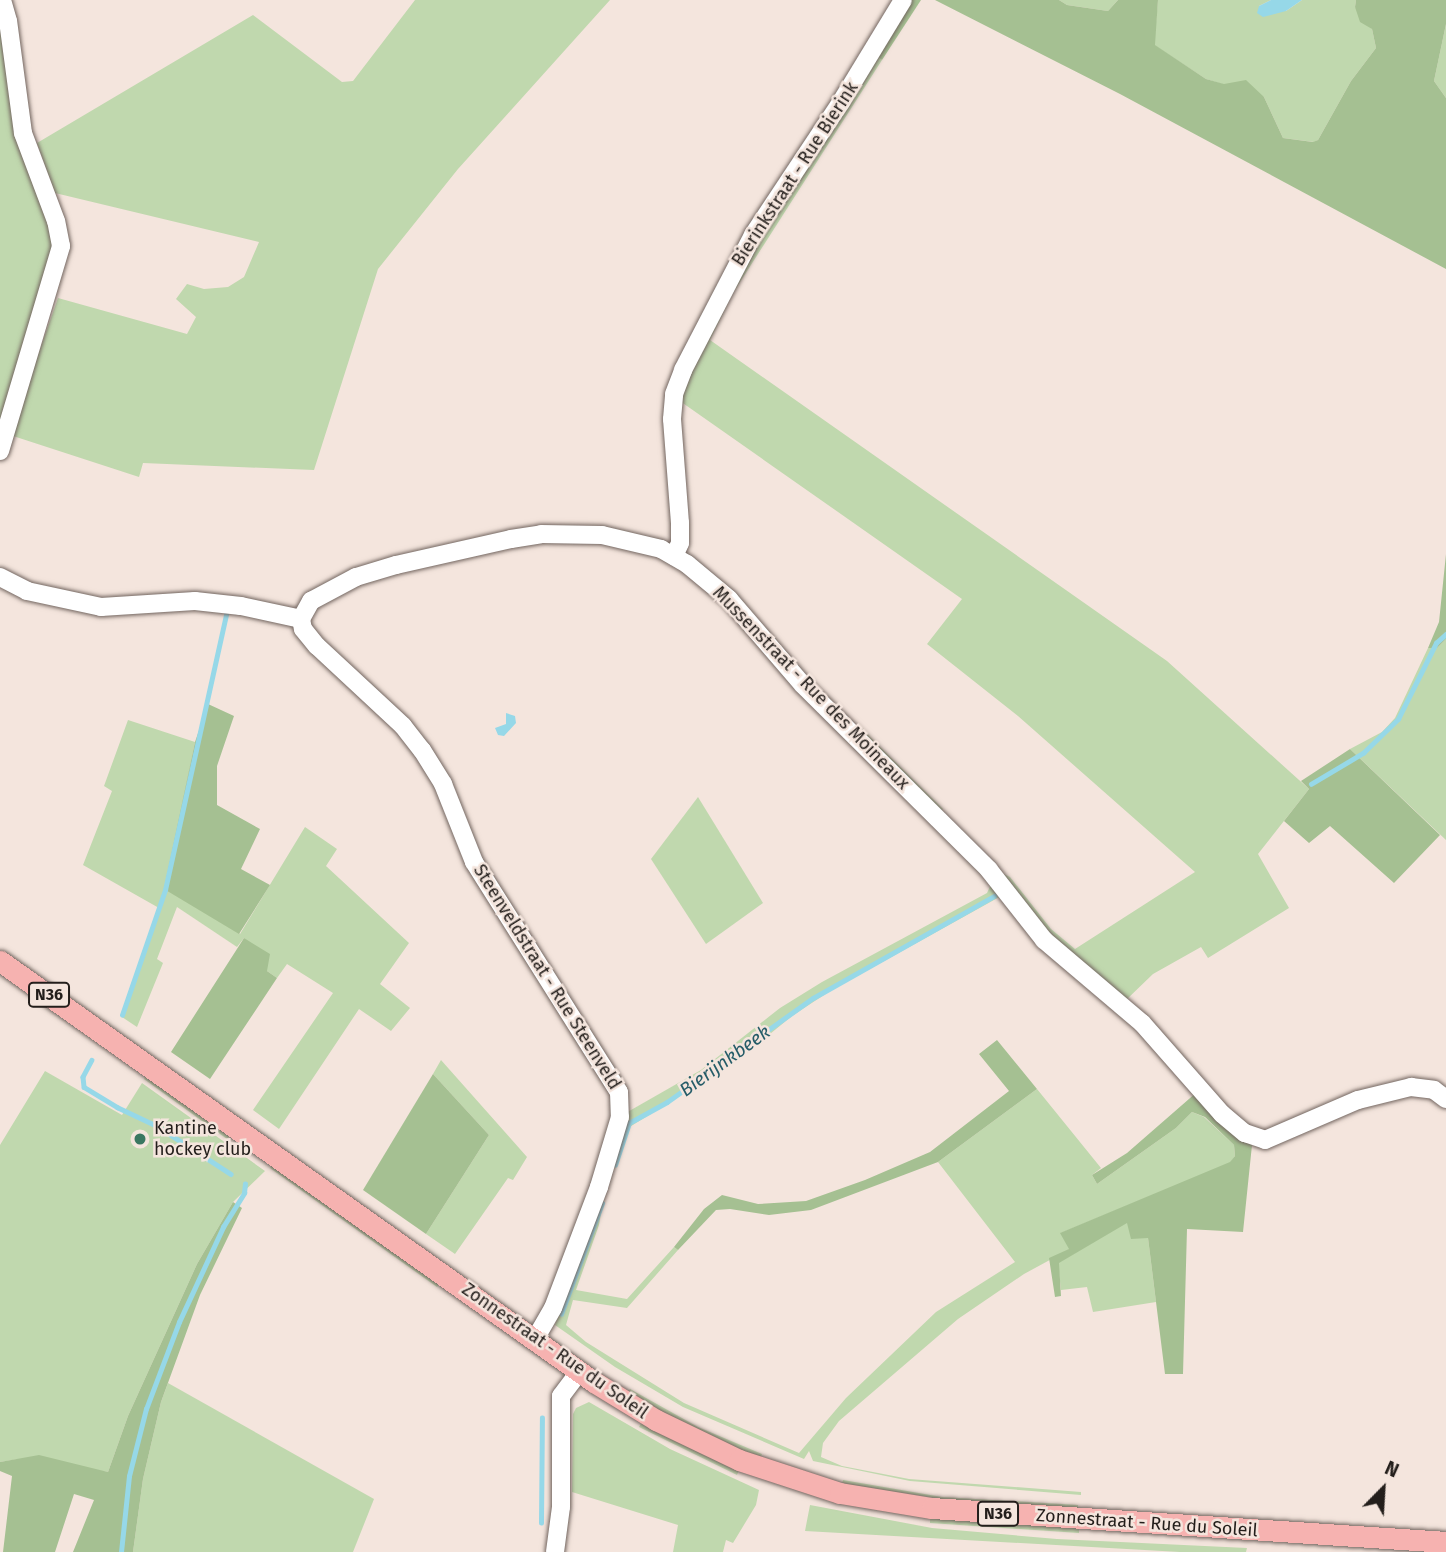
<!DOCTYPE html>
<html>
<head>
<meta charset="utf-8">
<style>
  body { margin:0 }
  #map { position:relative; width:1446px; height:1552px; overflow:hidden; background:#f4e5dd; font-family:"Fira Sans",sans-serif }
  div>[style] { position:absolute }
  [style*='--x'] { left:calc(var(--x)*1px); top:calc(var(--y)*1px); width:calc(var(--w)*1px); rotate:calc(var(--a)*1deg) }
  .green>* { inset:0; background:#c0d8ae }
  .forest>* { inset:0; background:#a5c092 }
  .water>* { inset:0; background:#96d8e8 }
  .stream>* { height:4.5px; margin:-2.25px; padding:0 2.25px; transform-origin:2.25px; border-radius:2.25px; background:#96d8e8 }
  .roads { filter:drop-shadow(0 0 2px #72655f) drop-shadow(0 0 2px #72655f) }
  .minor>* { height:18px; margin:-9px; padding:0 9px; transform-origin:9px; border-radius:9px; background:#fff }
  .major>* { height:21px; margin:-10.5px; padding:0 10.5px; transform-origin:10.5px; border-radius:10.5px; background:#f6b2b0 }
  .dots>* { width:19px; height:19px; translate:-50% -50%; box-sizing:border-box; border:4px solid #f4e5dd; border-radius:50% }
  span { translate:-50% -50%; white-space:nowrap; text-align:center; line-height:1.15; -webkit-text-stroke:5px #f4e5dd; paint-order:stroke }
  .shield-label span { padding:2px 5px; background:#f4e5dd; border:2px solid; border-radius:5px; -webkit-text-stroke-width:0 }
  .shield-label { font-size:16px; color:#231e1b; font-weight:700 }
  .street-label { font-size:18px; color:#231e1b }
  .poi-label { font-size:18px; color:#231e1b }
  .left { translate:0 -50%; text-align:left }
  .water-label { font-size:19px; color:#255c68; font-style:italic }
  .north { position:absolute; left:1348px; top:1454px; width:70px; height:70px; -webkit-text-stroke:5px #f4e5dd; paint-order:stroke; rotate:24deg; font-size:19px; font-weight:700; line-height:28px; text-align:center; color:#231e1b }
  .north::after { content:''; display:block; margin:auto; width:24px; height:32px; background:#231e1b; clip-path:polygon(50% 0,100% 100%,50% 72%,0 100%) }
</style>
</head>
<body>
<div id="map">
  <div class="green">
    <div style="clip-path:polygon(415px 0,610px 0,458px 169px,378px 269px,314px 470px,143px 463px,139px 477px,10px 435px,58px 298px,187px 334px,196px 317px,176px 299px,187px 284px,204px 289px,228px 287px,244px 277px,259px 242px,55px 193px,37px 143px,253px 15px,342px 82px,353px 81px)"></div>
    <div style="clip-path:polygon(1059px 0,1118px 0,1108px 11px,1067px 5px)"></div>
    <div style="clip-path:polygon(1158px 0,1271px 0,1259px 6px,1286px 11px,1302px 0,1356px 0,1355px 7px,1372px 29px,1376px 48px,1351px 81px,1318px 140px,1314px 142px,1283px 138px,1264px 97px,1206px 79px,1154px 45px)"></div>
    <div style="clip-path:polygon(0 14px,56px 236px,0 442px)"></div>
    <div style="clip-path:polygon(1446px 24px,1446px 98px,1434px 81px)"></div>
    <div style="clip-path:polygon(875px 55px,882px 60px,733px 293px,710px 340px,1167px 661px,1309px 789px,1258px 854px,1289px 908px,1208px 958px,1201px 947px,1153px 974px,1125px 1001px,1051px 942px,991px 868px,1010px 877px,1051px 929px,1075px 949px,1195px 872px,1018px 716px,927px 644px,962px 599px,677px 399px,731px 284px)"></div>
    <div style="clip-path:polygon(1446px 639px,1446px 840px,1350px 749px,1382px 732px,1395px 718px,1428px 648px,1437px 648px)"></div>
    <div style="clip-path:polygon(128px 720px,195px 742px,172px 855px,240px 934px,305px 827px,337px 849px,326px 866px,409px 943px,380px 984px,410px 1008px,391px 1031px,359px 1009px,279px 1129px,253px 1110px,333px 993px,287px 964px,277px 978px,267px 971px,244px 938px,237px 947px,177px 907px,157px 959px,163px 963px,137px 1027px,122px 1017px,159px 908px,83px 865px,112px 791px,104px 786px)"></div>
    <div style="clip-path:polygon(859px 726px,943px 809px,939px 813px,854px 732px)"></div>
    <div style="clip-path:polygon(698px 797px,763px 903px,706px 944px,651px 859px)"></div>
    <div style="clip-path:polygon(992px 882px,1003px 895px,830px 991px,792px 1016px,737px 1061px,623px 1131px,624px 1114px,701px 1070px,780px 1008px,822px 982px,987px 893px)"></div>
    <div style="clip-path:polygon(441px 1060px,527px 1157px,513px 1180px,508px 1178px,455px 1254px,426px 1234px,489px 1135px,433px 1074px)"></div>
    <div style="clip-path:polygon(45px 1071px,122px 1115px,142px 1083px,265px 1171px,233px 1202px,197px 1264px,128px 1416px,108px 1472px,19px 1459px,0 1462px,0 1145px)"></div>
    <div style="clip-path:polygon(147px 1074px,231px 1134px,227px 1139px,144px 1079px)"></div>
    <div style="clip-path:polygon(1037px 1089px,1101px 1168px,1092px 1175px,1097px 1184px,1176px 1128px,1192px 1112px,1204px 1117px,1234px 1145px,1235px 1156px,1230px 1163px,1061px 1233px,1070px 1249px,1024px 1274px,958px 1319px,839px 1421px,823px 1443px,821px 1457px,842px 1466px,909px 1479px,1081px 1492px,1081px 1495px,910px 1481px,813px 1461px,809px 1451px,804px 1459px,683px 1407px,615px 1367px,555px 1325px,621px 1137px,624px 1139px,603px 1201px,599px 1225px,576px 1290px,627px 1299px,674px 1247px,678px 1250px,627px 1308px,573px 1300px,566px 1325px,586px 1342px,684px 1403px,799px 1453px,846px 1398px,936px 1312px,1015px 1262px,938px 1162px)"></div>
    <div style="clip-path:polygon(273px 1164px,440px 1282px,437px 1287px,270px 1168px)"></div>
    <div style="clip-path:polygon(1127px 1222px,1148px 1238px,1156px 1302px,1093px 1312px,1087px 1287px,1061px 1290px,1058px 1263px)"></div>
    <div style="clip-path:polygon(168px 1383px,374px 1499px,353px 1552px,133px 1552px,143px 1479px,161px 1402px)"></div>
    <div style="clip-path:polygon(630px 1389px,698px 1427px,762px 1454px,760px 1459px,720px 1443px,627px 1393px)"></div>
    <div style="clip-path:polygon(589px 1402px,670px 1449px,759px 1490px,756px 1505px,733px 1543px,726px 1540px,723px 1552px,673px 1552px,678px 1525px,572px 1492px,573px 1414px,576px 1408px)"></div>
    <div style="clip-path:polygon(642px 1422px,739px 1470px,737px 1475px,639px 1427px)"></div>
    <div style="clip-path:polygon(843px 1480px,942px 1497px,1078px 1505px,1078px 1511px,976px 1504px,842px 1484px)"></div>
    <div style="clip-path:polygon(810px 1505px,932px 1528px,1057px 1539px,1247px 1548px,1246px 1552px,1180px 1552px,805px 1531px)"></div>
    <div style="clip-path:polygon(930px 1518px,1079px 1528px,1079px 1533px,930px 1523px)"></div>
  </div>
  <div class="forest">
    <div style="clip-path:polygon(894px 0,921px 0,882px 60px,875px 55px)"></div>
    <div style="clip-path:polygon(935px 0,1059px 0,1067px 5px,1108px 11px,1118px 0,1158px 0,1155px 45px,1206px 79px,1224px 84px,1246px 80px,1264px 97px,1283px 138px,1313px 142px,1318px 140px,1351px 81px,1376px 48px,1372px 29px,1360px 22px,1355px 7px,1356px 0,1446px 0,1446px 24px,1434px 81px,1446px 98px,1446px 269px,1120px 94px)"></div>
    <div style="clip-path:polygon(1446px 554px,1446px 639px,1437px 648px,1428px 648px,1439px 622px)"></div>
    <div style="clip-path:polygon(208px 704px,234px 716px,217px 766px,217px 805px,260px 829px,241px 869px,270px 885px,239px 934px,164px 889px,195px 742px)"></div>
    <div style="clip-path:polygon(1350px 749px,1440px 835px,1394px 883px,1330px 826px,1309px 843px,1284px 821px,1309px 789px,1301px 781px)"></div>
    <div style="clip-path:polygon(244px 938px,270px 954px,267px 971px,277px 978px,210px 1079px,171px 1052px)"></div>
    <div style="clip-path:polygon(997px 1040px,1037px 1089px,938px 1162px,811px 1210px,769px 1215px,730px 1209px,716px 1210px,678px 1250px,674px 1247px,704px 1209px,722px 1195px,758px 1204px,806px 1201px,865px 1180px,930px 1152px,1009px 1091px,979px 1054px)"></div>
    <div style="clip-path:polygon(433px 1074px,489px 1135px,426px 1234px,363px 1190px)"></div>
    <div style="clip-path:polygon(1197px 1092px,1227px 1126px,1252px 1145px,1243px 1232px,1187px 1229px,1183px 1374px,1165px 1374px,1148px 1238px,1131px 1239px,1127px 1223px,1059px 1263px,1061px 1296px,1055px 1297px,1049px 1258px,1069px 1249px,1060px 1233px,1230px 1162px,1235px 1156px,1234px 1145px,1205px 1117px,1192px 1112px,1176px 1128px,1097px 1184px,1092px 1175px,1127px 1153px)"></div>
    <div style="clip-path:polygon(233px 1202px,242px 1208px,200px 1295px,161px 1402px,143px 1479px,133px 1552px,73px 1552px,94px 1500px,74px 1494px,55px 1552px,3px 1552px,12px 1476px,0 1471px,0 1462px,39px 1455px,108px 1472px,128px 1416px,197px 1264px)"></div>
  </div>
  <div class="water">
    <div style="clip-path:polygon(1271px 0,1302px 0,1286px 11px,1263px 17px,1257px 13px,1259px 6px)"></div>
    <div style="clip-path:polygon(506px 713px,515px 716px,516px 723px,504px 736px,498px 735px,495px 728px,506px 724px)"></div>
  </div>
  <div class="stream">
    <div style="--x:1311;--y:784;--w:61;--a:-30.8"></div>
    <div style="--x:1363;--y:753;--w:49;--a:-44.2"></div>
    <div style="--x:1398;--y:719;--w:85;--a:-63.4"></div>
    <div style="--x:1436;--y:643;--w:13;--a:-42"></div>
    <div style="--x:122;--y:1015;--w:132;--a:-71"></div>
    <div style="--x:165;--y:890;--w:282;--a:-77.5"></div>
    <div style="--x:92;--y:1060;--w:19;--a:118"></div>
    <div style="--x:83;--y:1077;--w:10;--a:84"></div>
    <div style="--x:84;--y:1087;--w:39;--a:31"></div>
    <div style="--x:117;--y:1107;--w:44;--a:25.4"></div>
    <div style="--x:157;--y:1126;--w:88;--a:33"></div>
    <div style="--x:615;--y:1165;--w:44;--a:-71.6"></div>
    <div style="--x:629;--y:1123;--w:43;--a:-28.9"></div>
    <div style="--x:667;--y:1102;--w:179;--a:-35.5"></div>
    <div style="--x:813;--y:998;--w:208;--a:-29.4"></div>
    <div style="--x:561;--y:1314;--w:118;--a:-69.7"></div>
    <div style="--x:541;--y:1523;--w:105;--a:-89.5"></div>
    <div style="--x:121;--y:1552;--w:76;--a:-84"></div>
    <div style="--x:129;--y:1476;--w:69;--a:-75.8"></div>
    <div style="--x:146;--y:1409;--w:93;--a:-69.2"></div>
    <div style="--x:179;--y:1322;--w:105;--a:-65.1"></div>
    <div style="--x:223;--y:1227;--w:40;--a:-58"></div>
    <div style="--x:244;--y:1193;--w:9;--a:-84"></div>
  </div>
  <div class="roads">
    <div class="minor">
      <div style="--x:0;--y:451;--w:214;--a:-73.4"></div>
      <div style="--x:61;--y:246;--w:25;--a:-101"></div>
      <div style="--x:56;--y:221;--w:94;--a:-110.6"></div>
      <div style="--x:23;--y:133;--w:113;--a:-97.6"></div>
      <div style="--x:8;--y:21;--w:22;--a:-106"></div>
      <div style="--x:674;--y:556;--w:14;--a:-65"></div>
      <div style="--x:680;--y:543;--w:20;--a:-90"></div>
      <div style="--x:680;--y:523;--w:104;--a:-94.4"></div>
      <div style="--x:672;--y:419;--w:25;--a:-85"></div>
      <div style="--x:674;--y:394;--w:26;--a:-69"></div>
      <div style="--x:683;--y:370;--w:152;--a:-62.6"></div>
      <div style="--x:753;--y:235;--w:159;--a:-56.5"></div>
      <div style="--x:841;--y:102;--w:119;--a:-58.7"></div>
      <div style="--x:0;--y:577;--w:30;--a:27"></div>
      <div style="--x:27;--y:591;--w:76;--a:12.2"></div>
      <div style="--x:101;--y:607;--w:94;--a:-3.7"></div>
      <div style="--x:195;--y:601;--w:46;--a:6.2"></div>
      <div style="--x:241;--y:606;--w:61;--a:12.2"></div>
      <div style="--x:301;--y:619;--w:21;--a:-61"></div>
      <div style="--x:311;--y:601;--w:51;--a:-28.1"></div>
      <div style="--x:356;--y:577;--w:42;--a:-16.7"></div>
      <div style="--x:396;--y:565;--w:118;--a:-12.7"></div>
      <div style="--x:511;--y:539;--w:30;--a:-9"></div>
      <div style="--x:541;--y:534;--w:61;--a:0.9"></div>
      <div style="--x:602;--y:535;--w:61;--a:13.3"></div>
      <div style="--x:661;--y:549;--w:30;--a:30"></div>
      <div style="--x:687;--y:564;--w:55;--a:39.8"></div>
      <div style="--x:729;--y:599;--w:113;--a:49.3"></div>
      <div style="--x:803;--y:685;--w:262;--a:44.8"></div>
      <div style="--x:989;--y:870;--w:89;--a:51.8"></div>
      <div style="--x:1044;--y:940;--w:128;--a:40.3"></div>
      <div style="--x:1142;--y:1023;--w:121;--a:48.7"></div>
      <div style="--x:1222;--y:1114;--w:30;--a:40"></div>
      <div style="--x:1245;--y:1133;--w:21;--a:19"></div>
      <div style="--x:1265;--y:1140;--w:101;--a:-23.3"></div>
      <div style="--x:1358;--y:1100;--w:55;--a:-13.8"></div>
      <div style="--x:1411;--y:1087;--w:23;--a:7"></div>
      <div style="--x:1434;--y:1090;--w:15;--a:37"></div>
      <div style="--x:301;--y:619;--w:10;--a:79"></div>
      <div style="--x:303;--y:629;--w:22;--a:51"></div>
      <div style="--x:317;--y:646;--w:117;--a:42.9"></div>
      <div style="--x:403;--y:726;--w:31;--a:52"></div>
      <div style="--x:422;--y:750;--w:40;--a:58"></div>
      <div style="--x:443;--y:784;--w:84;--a:68.3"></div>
      <div style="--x:474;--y:862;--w:272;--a:57.8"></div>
      <div style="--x:619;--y:1092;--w:25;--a:88"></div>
      <div style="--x:620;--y:1117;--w:73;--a:106.7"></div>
      <div style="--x:599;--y:1187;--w:129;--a:110.8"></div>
      <div style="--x:553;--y:1308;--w:36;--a:120"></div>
      <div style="--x:555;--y:1552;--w:45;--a:-82.4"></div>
      <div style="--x:561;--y:1507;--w:111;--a:-90"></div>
      <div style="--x:561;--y:1396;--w:31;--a:-53"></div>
    </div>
    <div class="major">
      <div style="--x:0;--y:961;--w:728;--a:35.33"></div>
      <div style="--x:594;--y:1382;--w:73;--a:31.5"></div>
      <div style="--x:656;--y:1420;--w:92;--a:25.7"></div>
      <div style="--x:739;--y:1460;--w:106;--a:18.1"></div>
      <div style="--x:840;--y:1493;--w:93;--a:9.3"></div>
      <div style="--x:932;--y:1508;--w:515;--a:3.78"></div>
    </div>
  </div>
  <div class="dots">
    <div style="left:140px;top:1139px;background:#3b7761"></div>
  </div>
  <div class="shield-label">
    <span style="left:49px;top:995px">N36</span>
    <span style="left:998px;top:1514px">N36</span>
  </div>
  <div class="street-label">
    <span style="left:795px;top:174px;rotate:-57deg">Bierinkstraat - Rue Bierink</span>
    <span style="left:811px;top:688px;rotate:46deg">Mussenstraat - Rue des Moineaux</span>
    <span style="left:547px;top:977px;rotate:58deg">Steenveldstraat - Rue Steenveld</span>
    <span style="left:555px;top:1351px;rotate:35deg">Zonnestraat - Rue du Soleil</span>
    <span style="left:1147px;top:1523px;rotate:4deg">Zonnestraat - Rue du Soleil</span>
  </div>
  <div class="poi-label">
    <span class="left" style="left:154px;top:1139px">Kantine<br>hockey club</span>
  </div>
  <div class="water-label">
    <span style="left:725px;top:1061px;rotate:-36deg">Bierijnkbeek</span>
  </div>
  <div class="north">N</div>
</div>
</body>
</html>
